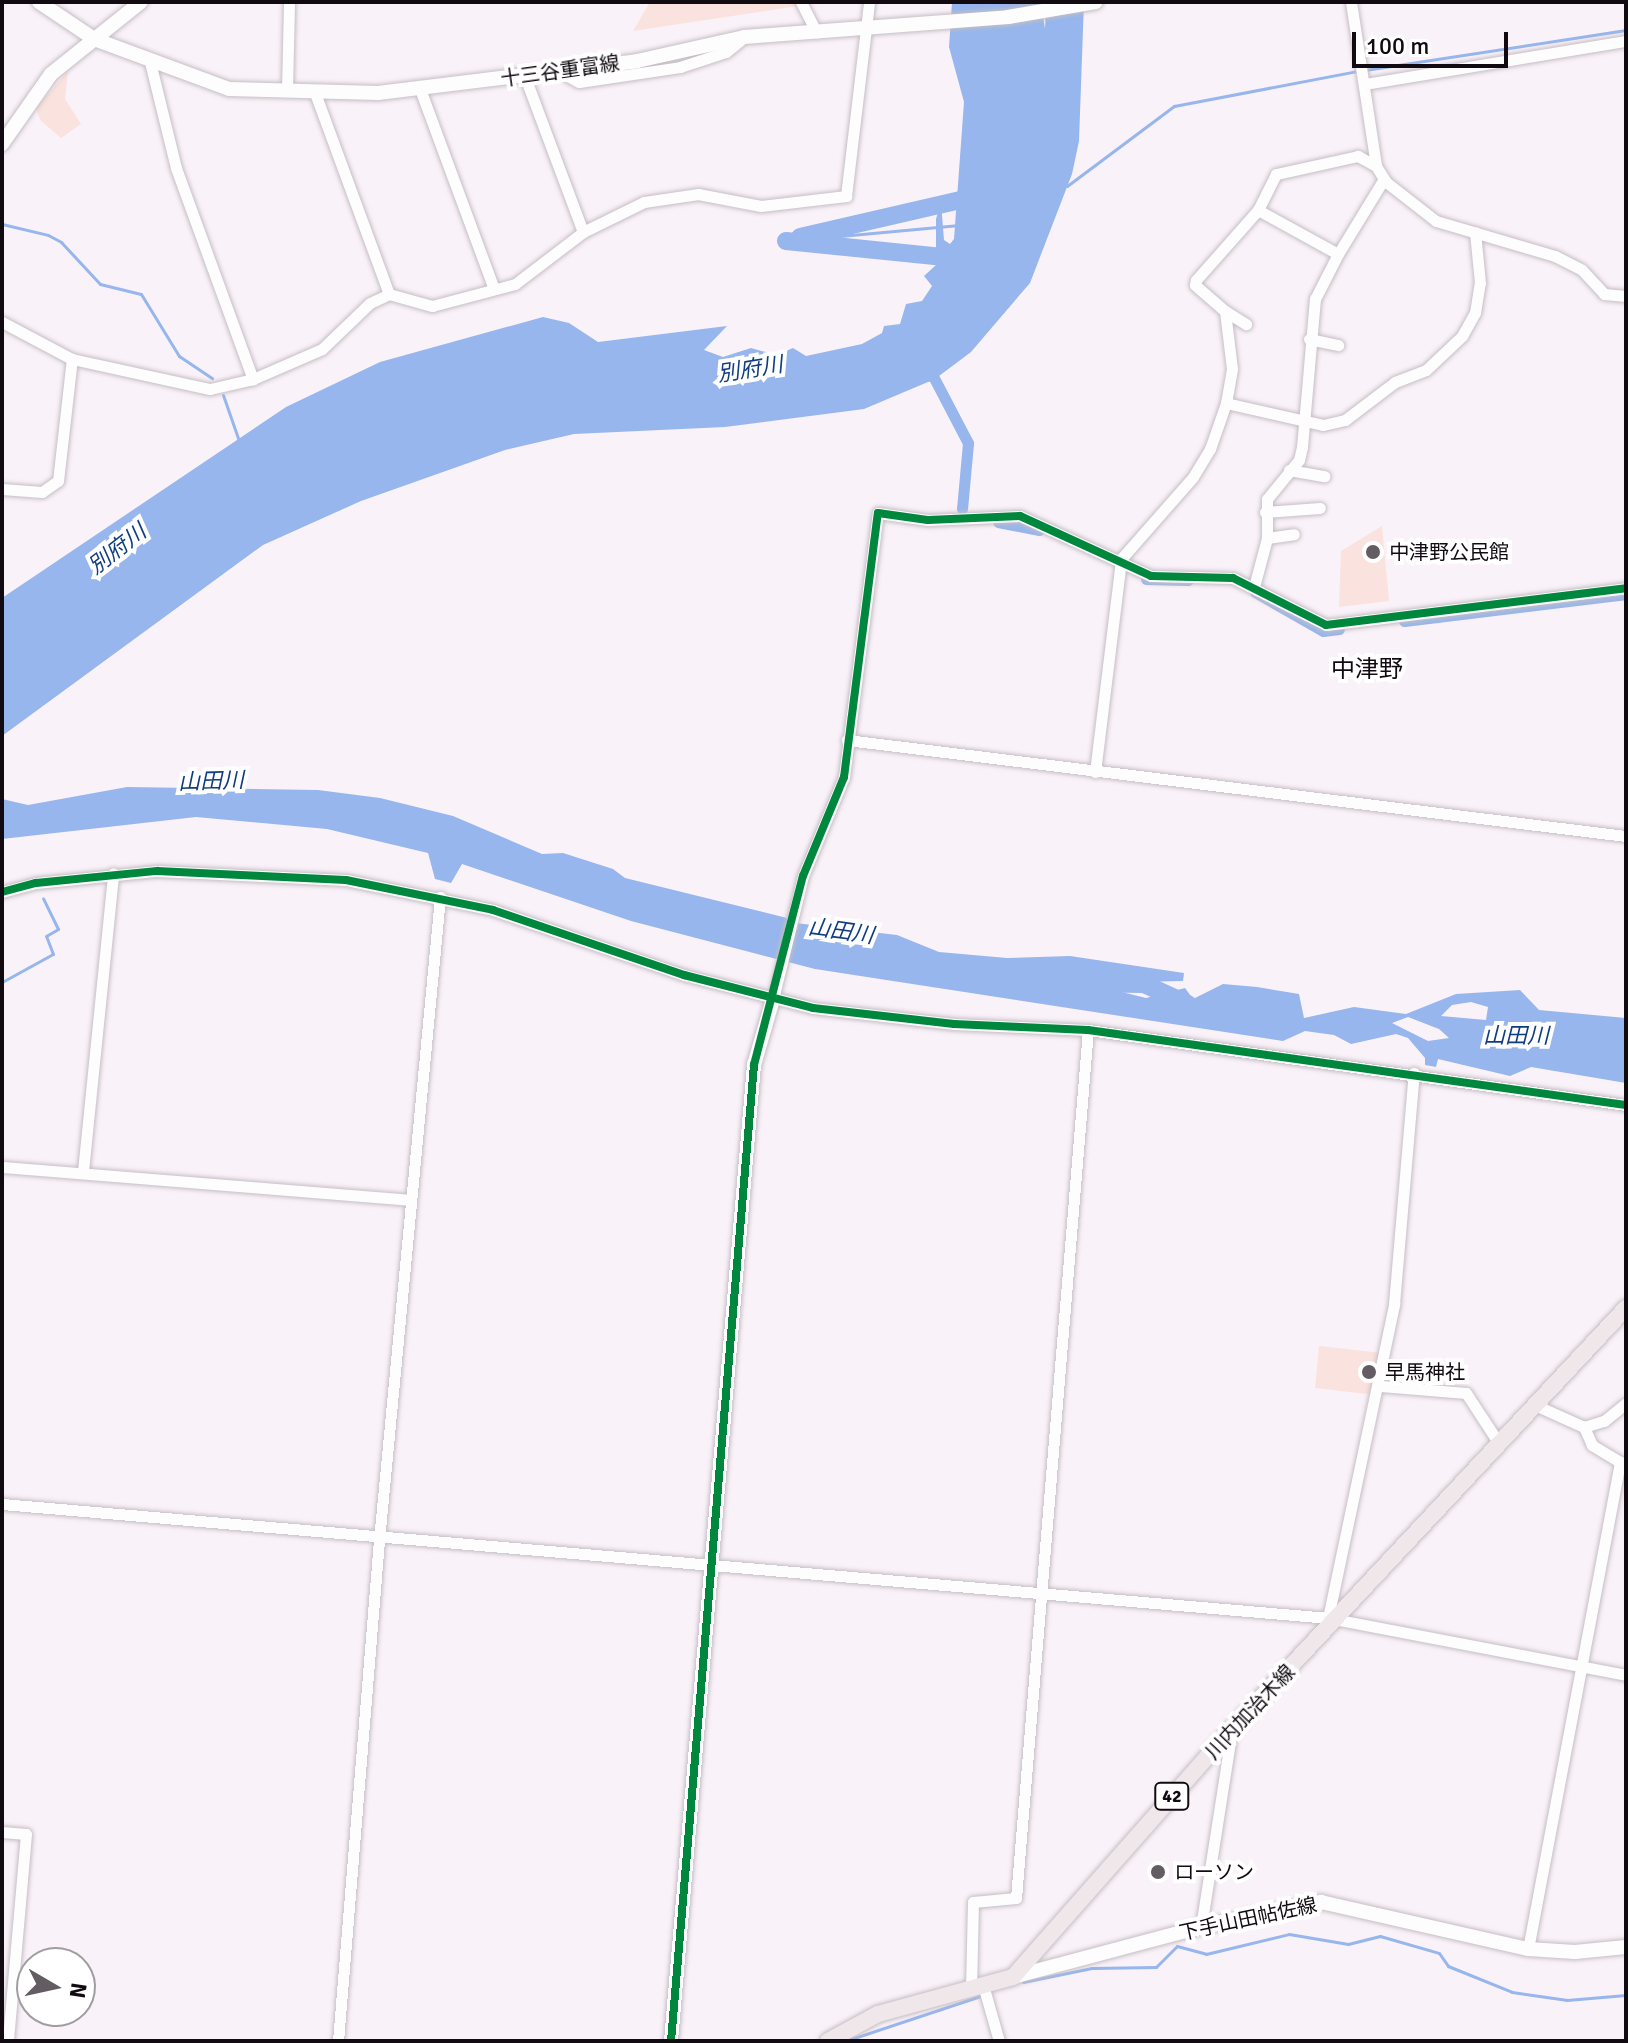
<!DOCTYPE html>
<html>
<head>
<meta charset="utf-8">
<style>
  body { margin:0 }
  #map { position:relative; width:1628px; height:2043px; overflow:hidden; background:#faf2f9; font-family:Signika,"Noto Sans JP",sans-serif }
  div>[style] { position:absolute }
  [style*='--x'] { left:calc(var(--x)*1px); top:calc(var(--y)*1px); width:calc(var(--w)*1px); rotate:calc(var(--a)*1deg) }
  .green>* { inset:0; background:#fae2de }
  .water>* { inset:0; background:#96b6ed }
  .stream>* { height:3px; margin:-1.5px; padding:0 1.5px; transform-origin:1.5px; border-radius:1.5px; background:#96b6ed }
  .canal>* { height:11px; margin:-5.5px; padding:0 5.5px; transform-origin:5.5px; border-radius:5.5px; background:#96b6ed }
  .river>* { height:18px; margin:-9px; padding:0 9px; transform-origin:9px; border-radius:9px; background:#96b6ed }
  .roads { filter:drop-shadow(0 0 2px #c5bec4) drop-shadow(0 0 2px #c5bec4) }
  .minor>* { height:11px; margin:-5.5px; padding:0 5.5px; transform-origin:5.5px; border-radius:5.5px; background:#fefdfe }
  .tertiary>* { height:14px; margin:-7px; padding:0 7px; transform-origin:7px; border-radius:7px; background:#fefdfe }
  .secondary>* { height:14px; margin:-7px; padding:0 7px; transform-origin:7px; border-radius:7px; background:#fefdfe }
  .primary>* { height:16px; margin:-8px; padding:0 8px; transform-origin:8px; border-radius:8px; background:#efe7ea }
  .cycleway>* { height:8px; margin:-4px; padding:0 4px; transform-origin:4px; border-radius:4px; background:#00873e }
  .dots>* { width:22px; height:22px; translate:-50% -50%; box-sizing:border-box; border:4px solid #fff; border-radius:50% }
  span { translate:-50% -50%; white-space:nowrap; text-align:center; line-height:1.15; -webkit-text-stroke:8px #fff; paint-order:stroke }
  .shield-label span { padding:2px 6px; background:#fff; border:2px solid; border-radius:6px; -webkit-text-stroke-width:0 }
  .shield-label { font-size:18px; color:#110b11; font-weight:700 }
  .street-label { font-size:20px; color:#110b11 }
  .poi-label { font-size:20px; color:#110b11 }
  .left { translate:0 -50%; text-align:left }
  .water-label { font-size:22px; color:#103d80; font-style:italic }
  .quarter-label { font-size:24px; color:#110b11 }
  .frame { position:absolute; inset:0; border:4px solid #110b11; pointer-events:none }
  .north { position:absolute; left:16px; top:1947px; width:80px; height:80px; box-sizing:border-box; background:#fff; border:2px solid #a09da0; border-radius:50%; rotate:99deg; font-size:22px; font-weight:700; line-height:32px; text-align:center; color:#110b11 }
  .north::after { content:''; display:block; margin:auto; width:28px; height:36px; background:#635c62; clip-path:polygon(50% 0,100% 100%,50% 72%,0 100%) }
  .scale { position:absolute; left:1352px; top:32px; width:156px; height:36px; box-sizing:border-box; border:4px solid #110b11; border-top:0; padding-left:10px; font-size:24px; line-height:28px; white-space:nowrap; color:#110b11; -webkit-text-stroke:6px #fff; paint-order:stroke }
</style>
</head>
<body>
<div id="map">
  <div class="green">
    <div style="clip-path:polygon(650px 2px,798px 2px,799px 6px,633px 31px)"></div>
    <div style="clip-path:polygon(68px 71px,65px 99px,81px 124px,61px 138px,40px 120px,36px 108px)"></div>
    <div style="clip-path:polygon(1382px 526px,1389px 601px,1339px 607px,1341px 551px)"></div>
    <div style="clip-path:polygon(1319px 1346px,1382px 1353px,1375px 1395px,1315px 1388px)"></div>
  </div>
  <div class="water">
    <div style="clip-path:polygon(952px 2px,1041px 2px,1045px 29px,1046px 2px,1084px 2px,1079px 141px,1072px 174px,1030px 283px,971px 352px,935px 379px,864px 409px,725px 427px,574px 434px,505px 450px,361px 501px,263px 545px,2px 736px,2px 598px,286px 407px,380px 362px,543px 317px,569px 323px,598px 342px,727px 326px,704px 350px,723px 357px,751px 348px,776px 355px,793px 348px,806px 356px,862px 344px,882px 333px,884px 326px,900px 324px,906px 304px,922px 301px,932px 286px,924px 276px,936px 265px,936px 219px,941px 203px,944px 240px,950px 244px,954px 239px,964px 102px,949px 47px)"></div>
    <div style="clip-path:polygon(evenodd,127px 787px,318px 790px,380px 798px,453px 816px,542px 854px,563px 853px,613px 869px,625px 878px,787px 918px,787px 922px,897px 935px,939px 952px,1007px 958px,1070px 956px,1184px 973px,1183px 981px,1085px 983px,1146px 998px,1185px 988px,1193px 999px,1223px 984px,1257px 987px,1299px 994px,1304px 1018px,1354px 1007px,1406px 1014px,1456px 994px,1520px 990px,1539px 1010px,1626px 1018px,1626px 1083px,1531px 1067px,1510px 1076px,1438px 1059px,1436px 1067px,1425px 1065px,1425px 1058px,1408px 1038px,1396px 1034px,1351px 1044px,1334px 1035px,1305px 1031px,1283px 1041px,815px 969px,631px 921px,462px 864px,451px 883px,435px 879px,428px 853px,327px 829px,196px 817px,2px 839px,2px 799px,28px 805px,127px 787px,1471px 1002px,1488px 1007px,1486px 1020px,1441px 1016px,1452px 1005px,1471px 1002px,127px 787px,1408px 1017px,1439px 1029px,1449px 1038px,1428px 1041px,1392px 1023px,1408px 1017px)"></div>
  </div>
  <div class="stream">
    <div style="--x:1365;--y:70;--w:264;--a:-8.7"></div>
    <div style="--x:1067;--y:186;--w:134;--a:-36.8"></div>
    <div style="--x:1174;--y:106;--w:186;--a:-10.8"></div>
    <div style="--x:2;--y:224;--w:47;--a:13.4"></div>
    <div style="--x:48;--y:235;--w:15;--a:28"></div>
    <div style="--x:61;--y:242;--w:57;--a:47.1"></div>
    <div style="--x:100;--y:284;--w:42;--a:13.7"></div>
    <div style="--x:141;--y:294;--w:73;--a:58.5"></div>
    <div style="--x:179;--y:356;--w:40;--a:34"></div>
    <div style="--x:786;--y:241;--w:174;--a:-5.3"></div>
    <div style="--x:223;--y:395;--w:49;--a:70.8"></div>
    <div style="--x:2;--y:982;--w:58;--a:-28.8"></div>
    <div style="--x:53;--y:954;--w:19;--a:-111"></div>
    <div style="--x:46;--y:936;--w:14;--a:-30"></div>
    <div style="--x:58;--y:929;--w:34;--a:-116"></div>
    <div style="--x:1023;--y:1982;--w:70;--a:-11.5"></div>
    <div style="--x:1092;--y:1968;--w:64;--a:-0.9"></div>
    <div style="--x:1156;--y:1967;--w:30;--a:-45"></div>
    <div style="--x:1177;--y:1946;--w:30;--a:15"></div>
    <div style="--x:1206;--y:1954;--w:85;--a:-13.5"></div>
    <div style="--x:1289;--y:1934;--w:60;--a:9.6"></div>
    <div style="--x:1348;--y:1944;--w:33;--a:-14"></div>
    <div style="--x:1380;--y:1936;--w:61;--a:16.1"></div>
    <div style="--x:1439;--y:1953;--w:16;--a:55"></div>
    <div style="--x:1448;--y:1966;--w:69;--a:22.1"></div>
    <div style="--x:1512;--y:1992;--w:56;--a:8.3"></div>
    <div style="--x:1567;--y:2000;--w:59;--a:-4.8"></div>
    <div style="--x:845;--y:2041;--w:145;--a:-18.4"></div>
  </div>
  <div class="canal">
    <div style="--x:924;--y:375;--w:9;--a:6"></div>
    <div style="--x:933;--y:376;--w:76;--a:62.4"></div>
    <div style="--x:968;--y:443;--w:66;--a:95.2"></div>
    <div style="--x:998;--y:522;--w:42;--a:11"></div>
    <div style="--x:1146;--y:579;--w:42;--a:1.4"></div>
    <div style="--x:1255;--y:592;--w:78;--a:29.8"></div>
    <div style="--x:1323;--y:631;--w:16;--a:-7"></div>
    <div style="--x:1404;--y:621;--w:224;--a:-6.9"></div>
  </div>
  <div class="river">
    <div style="--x:800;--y:237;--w:178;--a:-13"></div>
    <div style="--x:973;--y:197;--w:5;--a:-90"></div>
    <div style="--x:786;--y:241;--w:177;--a:5.8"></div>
    <div style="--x:1062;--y:983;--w:82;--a:0.7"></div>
    <div style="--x:1144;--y:984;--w:48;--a:24.4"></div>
  </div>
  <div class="roads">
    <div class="minor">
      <div style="--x:801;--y:2;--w:34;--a:63"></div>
      <div style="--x:1351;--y:2;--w:166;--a:81.3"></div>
      <div style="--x:1376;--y:166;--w:19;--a:58"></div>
      <div style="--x:1386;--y:182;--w:63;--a:38"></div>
      <div style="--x:1436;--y:221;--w:124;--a:16.4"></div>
      <div style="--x:1555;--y:256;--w:30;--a:27"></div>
      <div style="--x:1582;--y:270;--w:33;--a:47"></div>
      <div style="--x:1604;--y:294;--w:22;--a:5"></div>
      <div style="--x:150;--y:62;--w:109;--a:76.2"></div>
      <div style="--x:176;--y:168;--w:225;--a:70"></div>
      <div style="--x:560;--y:72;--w:21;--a:28"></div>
      <div style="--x:579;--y:82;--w:102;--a:-8.4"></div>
      <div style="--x:680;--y:67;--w:48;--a:-18.1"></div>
      <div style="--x:726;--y:52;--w:19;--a:-39"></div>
      <div style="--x:525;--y:77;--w:165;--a:69.5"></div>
      <div style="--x:1365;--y:84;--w:265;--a:-9.4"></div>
      <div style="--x:420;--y:89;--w:213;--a:69.7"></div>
      <div style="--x:287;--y:91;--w:89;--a:-88.7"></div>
      <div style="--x:315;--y:93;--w:214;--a:69.8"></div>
      <div style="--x:1376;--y:166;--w:21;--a:-151"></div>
      <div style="--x:1358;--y:156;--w:84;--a:167.6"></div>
      <div style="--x:1276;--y:174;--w:40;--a:116.6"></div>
      <div style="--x:1258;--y:210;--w:94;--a:131.5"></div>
      <div style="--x:1196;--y:280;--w:5;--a:101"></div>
      <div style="--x:1195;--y:285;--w:40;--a:41"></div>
      <div style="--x:1225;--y:311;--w:58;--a:83.1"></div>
      <div style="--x:1232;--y:369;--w:35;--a:100"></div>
      <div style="--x:1226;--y:403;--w:99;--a:12.8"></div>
      <div style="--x:1323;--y:425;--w:23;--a:-13"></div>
      <div style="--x:1345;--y:420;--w:63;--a:-37.2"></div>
      <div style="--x:1395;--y:382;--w:33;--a:-21"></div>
      <div style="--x:1426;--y:370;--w:50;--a:-43.4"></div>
      <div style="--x:1462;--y:336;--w:26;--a:-61"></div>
      <div style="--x:1475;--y:313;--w:30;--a:-81"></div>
      <div style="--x:1480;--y:283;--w:51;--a:-95.6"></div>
      <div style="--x:1258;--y:210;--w:91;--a:28.8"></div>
      <div style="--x:1338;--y:254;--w:88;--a:-58.5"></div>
      <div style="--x:1225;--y:311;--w:25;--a:32"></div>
      <div style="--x:2;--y:322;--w:79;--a:27.9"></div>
      <div style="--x:1309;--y:339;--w:30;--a:12"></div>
      <div style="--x:1289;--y:470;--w:36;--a:10"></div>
      <div style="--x:2;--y:489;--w:40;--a:4.3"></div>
      <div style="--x:42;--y:492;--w:19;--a:-35"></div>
      <div style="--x:58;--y:481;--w:123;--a:-83.5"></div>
      <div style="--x:72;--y:359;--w:141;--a:12.3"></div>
      <div style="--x:210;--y:389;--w:44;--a:-13.1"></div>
      <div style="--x:253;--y:379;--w:75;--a:-23.5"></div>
      <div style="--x:322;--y:349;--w:66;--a:-43.8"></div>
      <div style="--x:370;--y:303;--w:21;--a:-25"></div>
      <div style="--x:389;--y:294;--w:45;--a:15.6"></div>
      <div style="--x:432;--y:306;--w:86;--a:-14.8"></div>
      <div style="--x:515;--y:284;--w:86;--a:-37.4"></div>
      <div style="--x:583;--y:232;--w:68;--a:-26.2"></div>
      <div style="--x:644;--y:202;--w:55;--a:-8.4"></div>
      <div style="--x:698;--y:194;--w:64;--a:10.8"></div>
      <div style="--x:761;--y:206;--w:86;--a:-6.7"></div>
      <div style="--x:846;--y:196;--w:195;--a:-83.2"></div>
      <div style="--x:1265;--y:512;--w:55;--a:-4.2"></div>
      <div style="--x:1267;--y:538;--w:27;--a:-8"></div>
      <div style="--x:1254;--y:587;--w:51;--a:-75.1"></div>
      <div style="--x:1267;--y:538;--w:39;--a:-90"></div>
      <div style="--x:1267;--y:499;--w:50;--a:-50.6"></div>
      <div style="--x:1299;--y:460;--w:13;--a:-77"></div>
      <div style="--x:1302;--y:447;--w:149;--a:-85"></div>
      <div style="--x:1315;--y:299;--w:51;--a:-62.9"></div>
      <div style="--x:847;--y:740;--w:785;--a:7.03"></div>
      <div style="--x:1095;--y:772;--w:215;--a:-83"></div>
      <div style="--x:1121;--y:559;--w:109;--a:-48.7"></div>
      <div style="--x:1193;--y:477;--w:33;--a:-59"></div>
      <div style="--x:1210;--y:449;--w:49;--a:-70.8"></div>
      <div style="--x:2;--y:892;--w:35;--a:-15"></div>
      <div style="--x:36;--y:883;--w:122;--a:-5.7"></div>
      <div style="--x:157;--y:871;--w:189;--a:2.7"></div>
      <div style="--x:346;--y:880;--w:150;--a:11.5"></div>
      <div style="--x:493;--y:910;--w:202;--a:18.8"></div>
      <div style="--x:684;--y:975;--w:133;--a:14.3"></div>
      <div style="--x:813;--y:1008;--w:142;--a:6.5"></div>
      <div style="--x:954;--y:1024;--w:134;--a:2.6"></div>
      <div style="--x:1088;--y:1030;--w:543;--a:7.94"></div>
      <div style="--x:773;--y:999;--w:127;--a:-76.3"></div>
      <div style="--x:803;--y:876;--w:107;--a:-67.5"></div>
      <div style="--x:844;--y:777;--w:266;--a:-82.7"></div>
      <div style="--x:878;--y:513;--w:50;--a:8"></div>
      <div style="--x:928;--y:520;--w:92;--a:-2.5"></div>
      <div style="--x:1020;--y:516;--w:144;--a:24.6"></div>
      <div style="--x:1151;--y:576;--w:82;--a:1.4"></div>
      <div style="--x:1233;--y:578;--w:104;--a:26.8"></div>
      <div style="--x:1326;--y:625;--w:302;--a:-7"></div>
      <div style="--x:2;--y:1167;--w:409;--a:4.6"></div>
      <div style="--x:83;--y:1171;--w:299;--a:-84.2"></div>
      <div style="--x:1381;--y:1386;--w:85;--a:4.7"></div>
      <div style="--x:1466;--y:1393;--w:62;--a:56.8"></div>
      <div style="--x:1535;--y:1405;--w:54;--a:24.2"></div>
      <div style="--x:1584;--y:1427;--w:21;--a:-17"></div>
      <div style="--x:1604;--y:1421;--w:28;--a:-39"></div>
      <div style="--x:2;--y:1504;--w:1331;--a:4.91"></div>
      <div style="--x:1328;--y:1618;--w:303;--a:10.8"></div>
      <div style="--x:1328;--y:1618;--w:321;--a:-78.1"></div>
      <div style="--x:1394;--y:1304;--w:232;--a:-85.1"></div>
      <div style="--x:2;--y:1832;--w:24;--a:5"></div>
      <div style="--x:26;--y:1834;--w:208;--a:95"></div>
      <div style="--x:1201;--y:1927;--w:200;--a:-81.1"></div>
      <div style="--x:1528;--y:1949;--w:496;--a:-79.3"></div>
      <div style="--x:1620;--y:1462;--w:33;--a:-149"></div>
      <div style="--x:1592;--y:1445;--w:20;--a:-114"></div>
      <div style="--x:983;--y:1985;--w:58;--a:74.1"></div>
      <div style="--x:971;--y:1990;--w:88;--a:-88.7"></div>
      <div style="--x:973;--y:1902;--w:43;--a:-5.3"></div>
      <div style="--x:1016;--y:1898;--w:871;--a:-85.26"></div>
      <div style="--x:338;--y:2041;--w:503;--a:-85.32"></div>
      <div style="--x:379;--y:1540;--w:646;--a:-84.58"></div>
    </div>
    <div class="tertiary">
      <div style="--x:2;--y:144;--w:85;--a:-55"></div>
      <div style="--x:51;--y:74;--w:115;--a:-38.7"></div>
      <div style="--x:671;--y:2041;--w:980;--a:-85.14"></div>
      <div style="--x:754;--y:1065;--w:69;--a:-73.9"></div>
    </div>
    <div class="secondary">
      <div style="--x:39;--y:2;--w:66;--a:33.9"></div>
      <div style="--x:94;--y:39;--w:144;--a:20.3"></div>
      <div style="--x:229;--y:89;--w:149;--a:1.5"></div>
      <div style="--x:378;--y:93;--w:261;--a:-7"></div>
      <div style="--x:637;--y:61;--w:110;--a:-12.6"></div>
      <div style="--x:744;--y:37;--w:265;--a:-4.3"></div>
      <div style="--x:1008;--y:17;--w:89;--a:-9.7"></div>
      <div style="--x:1013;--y:1977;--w:195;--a:-14.9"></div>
      <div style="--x:1201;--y:1927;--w:123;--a:-11.8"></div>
      <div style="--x:1321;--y:1902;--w:212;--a:12.8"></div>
      <div style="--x:1528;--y:1949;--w:47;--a:3.7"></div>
      <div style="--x:1575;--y:1952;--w:51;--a:-5.6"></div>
    </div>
    <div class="primary">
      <div style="--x:828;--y:2041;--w:57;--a:-28.4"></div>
      <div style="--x:878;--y:2014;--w:140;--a:-15.3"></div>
      <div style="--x:1013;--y:1977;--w:331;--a:-48.6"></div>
      <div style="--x:1232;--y:1729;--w:577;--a:-46.9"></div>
    </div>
  </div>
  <div class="cycleway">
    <div style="--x:2;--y:892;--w:35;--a:-15"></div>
    <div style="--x:36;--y:883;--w:122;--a:-5.7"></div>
    <div style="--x:157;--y:871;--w:189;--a:2.7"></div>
    <div style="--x:346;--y:880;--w:150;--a:11.5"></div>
    <div style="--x:493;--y:910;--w:202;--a:18.8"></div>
    <div style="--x:684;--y:975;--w:133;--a:14.3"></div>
    <div style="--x:813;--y:1008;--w:142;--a:6.5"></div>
    <div style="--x:954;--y:1024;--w:134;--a:2.6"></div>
    <div style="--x:1088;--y:1030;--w:543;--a:7.94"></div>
    <div style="--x:671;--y:2041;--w:980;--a:-85.14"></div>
    <div style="--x:754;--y:1065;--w:195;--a:-75.5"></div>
    <div style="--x:803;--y:876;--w:107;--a:-67.5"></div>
    <div style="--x:844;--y:777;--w:266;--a:-82.7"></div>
    <div style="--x:878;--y:513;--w:50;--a:8"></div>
    <div style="--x:928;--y:520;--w:92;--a:-2.5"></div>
    <div style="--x:1020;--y:516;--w:144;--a:24.6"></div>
    <div style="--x:1151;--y:576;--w:82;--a:1.4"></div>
    <div style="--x:1233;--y:578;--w:104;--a:26.8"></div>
    <div style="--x:1326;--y:625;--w:302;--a:-7"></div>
  </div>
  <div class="dots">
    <div style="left:1373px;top:552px;background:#635c62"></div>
    <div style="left:1369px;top:1372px;background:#635c62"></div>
    <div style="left:1158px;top:1872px;background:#635c62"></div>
  </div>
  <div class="shield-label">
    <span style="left:1172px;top:1796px">42</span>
  </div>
  <div class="street-label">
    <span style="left:560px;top:71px;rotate:-8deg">十三谷重富線</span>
    <span style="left:1250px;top:1712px;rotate:-47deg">川内加治木線</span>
    <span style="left:1248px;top:1919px;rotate:-12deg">下手山田帖佐線</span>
  </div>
  <div class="poi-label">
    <span class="left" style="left:1389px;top:552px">中津野公民館</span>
    <span class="left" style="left:1385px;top:1372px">早馬神社</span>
    <span class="left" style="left:1174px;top:1872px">ローソン</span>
  </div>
  <div class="water-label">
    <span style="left:750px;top:369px;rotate:-9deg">別府川</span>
    <span style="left:117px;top:549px;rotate:-38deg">別府川</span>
    <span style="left:211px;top:781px;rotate:-2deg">山田川</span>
    <span style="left:841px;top:931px;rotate:8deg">山田川</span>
    <span style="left:1516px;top:1036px">山田川</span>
  </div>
  <div class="quarter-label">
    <span style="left:1367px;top:670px">中津野</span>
  </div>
  <div class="frame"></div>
  <div class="north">N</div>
  <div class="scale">100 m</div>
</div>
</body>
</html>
